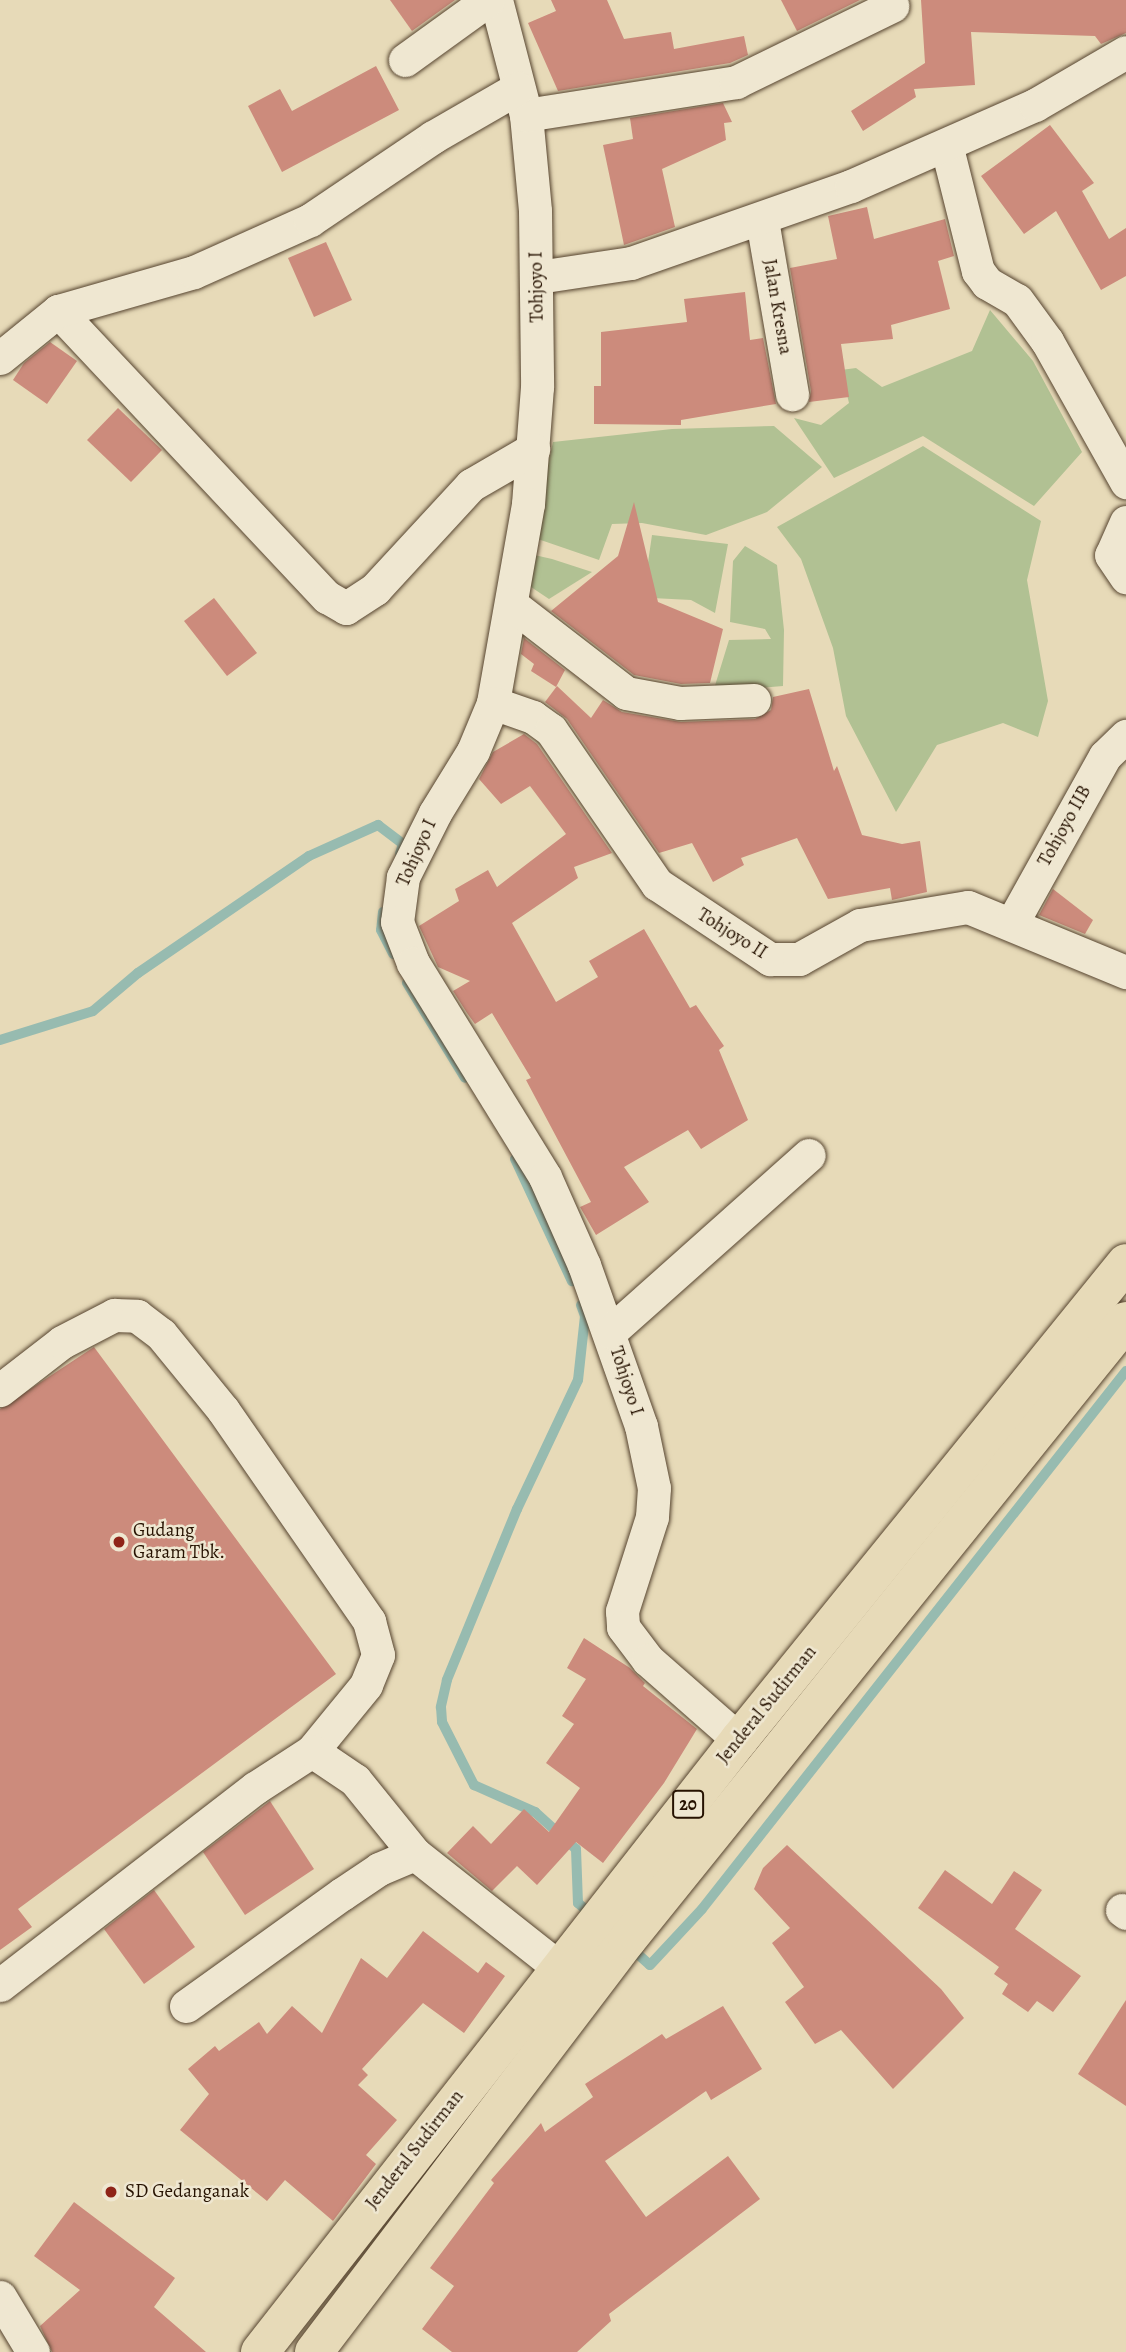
<!DOCTYPE html>
<html>
<head>
<meta charset="utf-8">
<style>
  body { margin:0 }
  #map { position:relative; width:1126px; height:2352px; overflow:hidden; background:#e7dab8; font-family:Alegreya,serif }
  div>[style] { position:absolute }
  [style*='--x'] { left:calc(var(--x)*1px); top:calc(var(--y)*1px); width:calc(var(--w)*1px); rotate:calc(var(--a)*1deg) }
  .green>* { inset:0; background:#b1c193 }
  .stream>* { height:10px; margin:-5px; padding:0 5px; transform-origin:5px; border-radius:5px; background:#97bbb0 }
  .building>* { inset:0; background:#cc8b7c }
  .roads { filter:drop-shadow(0 0 2px #56442f) drop-shadow(0 0 2px #56442f) }
  .minor>* { height:33px; margin:-16.5px; padding:0 16.5px; transform-origin:16.5px; border-radius:16.5px; background:#efe7d1 }
  .highway>* { height:38px; margin:-19px; padding:0 19px; transform-origin:19px; border-radius:19px; background:#e7dab8 }
  .dots>* { width:19px; height:19px; translate:-50% -50%; box-sizing:border-box; border:4px solid #efe7d1; border-radius:50% }
  span { translate:-50% -50%; white-space:nowrap; text-align:center; line-height:1.15; -webkit-text-stroke:5px #efe7d1; paint-order:stroke }
  .shield-label span { padding:2px 5px; background:#efe7d1; border:2px solid; border-radius:5px; -webkit-text-stroke-width:0 }
  .shield-label { font-size:18px; color:#261201; font-weight:700 }
  .street-label { font-size:19px; color:#261201 }
  .poi-label { font-size:19px; color:#261201 }
  .left { translate:0 -50%; text-align:left }
</style>
</head>
<body>
<div id="map">
  <div class="green">
    <div style="clip-path:polygon(990px 310px,1033px 361px,1082px 452px,1034px 506px,923px 436px,834px 478px,794px 418px,821px 425px,849px 403px,841px 370px,856px 368px,882px 387px,972px 351px)"></div>
    <div style="clip-path:polygon(774px 426px,822px 467px,767px 512px,706px 535px,642px 523px,612px 524px,599px 560px,532px 537px,553px 442px,672px 429px)"></div>
    <div style="clip-path:polygon(923px 446px,1041px 521px,1027px 580px,1048px 701px,1038px 737px,1003px 723px,937px 745px,896px 812px,846px 716px,833px 648px,801px 559px,777px 527px)"></div>
    <div style="clip-path:polygon(652px 535px,728px 544px,715px 613px,691px 600px,652px 598px,644px 590px)"></div>
    <div style="clip-path:polygon(745px 546px,777px 565px,784px 630px,783px 686px,713px 692px,729px 640px,771px 639px,765px 629px,730px 622px,733px 561px)"></div>
    <div style="clip-path:polygon(530px 554px,552px 559px,592px 572px,549px 599px,522px 581px)"></div>
  </div>
  <div class="stream">
    <div style="--x:383;--y:912;--w:18;--a:96"></div>
    <div style="--x:381;--y:930;--w:27;--a:63"></div>
    <div style="--x:407;--y:983;--w:111;--a:58.6"></div>
    <div style="--x:0;--y:1040;--w:97;--a:-17.3"></div>
    <div style="--x:93;--y:1011;--w:59;--a:-40.2"></div>
    <div style="--x:138;--y:973;--w:207;--a:-34.4"></div>
    <div style="--x:309;--y:856;--w:76;--a:-24.2"></div>
    <div style="--x:378;--y:825;--w:31;--a:37"></div>
    <div style="--x:403;--y:844;--w:10;--a:107"></div>
    <div style="--x:515;--y:1159;--w:135;--a:65"></div>
    <div style="--x:581;--y:1305;--w:12;--a:70"></div>
    <div style="--x:585;--y:1316;--w:64;--a:96.2"></div>
    <div style="--x:578;--y:1380;--w:143;--a:115.3"></div>
    <div style="--x:517;--y:1509;--w:185;--a:112.3"></div>
    <div style="--x:447;--y:1680;--w:28;--a:103"></div>
    <div style="--x:441;--y:1707;--w:15;--a:86"></div>
    <div style="--x:442;--y:1722;--w:71;--a:63.1"></div>
    <div style="--x:474;--y:1785;--w:67;--a:23.9"></div>
    <div style="--x:535;--y:1812;--w:55;--a:42.1"></div>
    <div style="--x:576;--y:1849;--w:54;--a:87.9"></div>
    <div style="--x:578;--y:1903;--w:20;--a:41"></div>
    <div style="--x:631;--y:1948;--w:25;--a:42"></div>
    <div style="--x:650;--y:1965;--w:76;--a:-47.1"></div>
    <div style="--x:702;--y:1909;--w:685;--a:-51.76"></div>
  </div>
  <div class="building">
    <div style="clip-path:polygon(390px 0,455px 0,412px 31px)"></div>
    <div style="clip-path:polygon(551px 0,607px 0,624px 39px,671px 32px,674px 49px,744px 36px,748px 55px,730px 63px,558px 91px,528px 23px,556px 11px)"></div>
    <div style="clip-path:polygon(781px 0,860px 0,797px 31px)"></div>
    <div style="clip-path:polygon(921px 0,1126px 0,1126px 33px,1101px 44px,1095px 36px,971px 32px,975px 85px,914px 89px,916px 97px,863px 131px,851px 111px,925px 63px)"></div>
    <div style="clip-path:polygon(376px 66px,399px 110px,282px 172px,248px 106px,280px 89px,292px 111px)"></div>
    <div style="clip-path:polygon(723px 103px,732px 122px,724px 123px,726px 140px,662px 169px,675px 227px,624px 245px,603px 145px,633px 139px,630px 118px)"></div>
    <div style="clip-path:polygon(1050px 125px,1094px 183px,1082px 191px,1109px 239px,1126px 228px,1126px 276px,1101px 290px,1056px 211px,1024px 234px,981px 176px)"></div>
    <div style="clip-path:polygon(867px 207px,874px 239px,945px 219px,954px 256px,938px 261px,950px 309px,891px 325px,893px 339px,841px 344px,849px 397px,809px 402px,811px 391px,790px 268px,837px 259px,828px 216px)"></div>
    <div style="clip-path:polygon(326px 242px,352px 300px,314px 317px,288px 258px)"></div>
    <div style="clip-path:polygon(745px 292px,750px 340px,763px 338px,776px 404px,681px 420px,681px 425px,594px 424px,594px 386px,601px 386px,601px 332px,687px 322px,684px 299px)"></div>
    <div style="clip-path:polygon(50px 342px,77px 361px,47px 404px,13px 380px,24px 363px)"></div>
    <div style="clip-path:polygon(118px 408px,162px 450px,131px 482px,87px 440px)"></div>
    <div style="clip-path:polygon(634px 502px,658px 602px,723px 629px,710px 683px,681px 684px,634px 675px,551px 611px,618px 556px)"></div>
    <div style="clip-path:polygon(214px 598px,257px 653px,227px 676px,184px 621px)"></div>
    <div style="clip-path:polygon(524px 638px,565px 670px,556px 687px,531px 671px,534px 664px,521px 654px)"></div>
    <div style="clip-path:polygon(557px 686px,591px 718px,603px 700px,622px 712px,681px 722px,755px 719px,771px 710px,773px 697px,809px 689px,834px 771px,837px 766px,862px 835px,902px 844px,920px 841px,927px 892px,892px 900px,890px 888px,828px 899px,797px 838px,741px 858px,744px 865px,713px 882px,692px 843px,659px 853px,567px 719px,545px 702px)"></div>
    <div style="clip-path:polygon(524px 734px,537px 744px,612px 853px,574px 867px,578px 878px,512px 923px,556px 1002px,598px 977px,589px 961px,644px 929px,690px 1008px,696px 1005px,724px 1046px,719px 1050px,748px 1120px,701px 1149px,688px 1130px,624px 1167px,649px 1202px,596px 1235px,580px 1207px,591px 1202px,526px 1080px,531px 1078px,492px 1013px,475px 1024px,467px 1013px,453px 991px,470px 981px,438px 967px,419px 926px,459px 901px,455px 889px,488px 870px,497px 887px,566px 834px,530px 786px,501px 804px,479px 779px,493px 752px)"></div>
    <div style="clip-path:polygon(1053px 889px,1093px 920px,1085px 934px,1039px 915px)"></div>
    <div style="clip-path:polygon(94px 1347px,336px 1674px,18px 1909px,32px 1927px,0 1950px,0 1409px)"></div>
    <div style="clip-path:polygon(584px 1638px,630px 1668px,645px 1683px,643px 1686px,697px 1729px,664px 1783px,603px 1863px,576px 1842px,537px 1885px,517px 1866px,492px 1891px,447px 1853px,473px 1826px,491px 1844px,524px 1809px,549px 1832px,580px 1788px,546px 1763px,574px 1724px,562px 1716px,586px 1679px,567px 1668px)"></div>
    <div style="clip-path:polygon(270px 1801px,314px 1869px,245px 1915px,203px 1852px)"></div>
    <div style="clip-path:polygon(787px 1845px,941px 1989px,964px 2018px,893px 2089px,841px 2030px,815px 2044px,785px 2002px,804px 1987px,772px 1943px,790px 1928px,754px 1889px,763px 1868px)"></div>
    <div style="clip-path:polygon(945px 1870px,992px 1904px,1014px 1871px,1042px 1890px,1015px 1929px,1081px 1976px,1053px 2012px,1037px 2001px,1028px 2012px,1002px 1994px,1008px 1984px,994px 1974px,999px 1967px,918px 1908px)"></div>
    <div style="clip-path:polygon(154px 1890px,195px 1947px,144px 1984px,104px 1929px)"></div>
    <div style="clip-path:polygon(423px 1931px,478px 1973px,486px 1962px,505px 1976px,464px 2033px,423px 2003px,362px 2069px,368px 2075px,358px 2085px,397px 2120px,366px 2155px,376px 2164px,333px 2221px,285px 2180px,267px 2201px,180px 2130px,209px 2094px,188px 2069px,215px 2046px,219px 2051px,259px 2022px,267px 2034px,292px 2006px,322px 2033px,361px 1958px,387px 1978px)"></div>
    <div style="clip-path:polygon(1126px 2000px,1126px 2106px,1078px 2074px)"></div>
    <div style="clip-path:polygon(723px 2006px,762px 2069px,711px 2100px,706px 2091px,605px 2161px,646px 2217px,728px 2156px,760px 2199px,609px 2314px,611px 2321px,577px 2352px,452px 2352px,422px 2329px,454px 2286px,430px 2268px,494px 2183px,491px 2180px,541px 2123px,545px 2132px,593px 2097px,585px 2084px,662px 2034px,666px 2039px)"></div>
    <div style="clip-path:polygon(74px 2202px,175px 2278px,154px 2307px,206px 2352px,52px 2352px,40px 2326px,80px 2290px,34px 2256px)"></div>
  </div>
  <div class="roads">
    <div class="minor">
      <div style="--x:496;--y:0;--w:119;--a:75.4"></div>
      <div style="--x:526;--y:115;--w:96;--a:84.6"></div>
      <div style="--x:535;--y:211;--w:176;--a:89.3"></div>
      <div style="--x:537;--y:387;--w:117;--a:94.4"></div>
      <div style="--x:528;--y:504;--w:202;--a:100"></div>
      <div style="--x:493;--y:703;--w:52;--a:112.6"></div>
      <div style="--x:473;--y:751;--w:73;--a:121.5"></div>
      <div style="--x:435;--y:813;--w:72;--a:116.6"></div>
      <div style="--x:403;--y:877;--w:45;--a:97.6"></div>
      <div style="--x:397;--y:922;--w:44;--a:68.7"></div>
      <div style="--x:413;--y:963;--w:251;--a:58.3"></div>
      <div style="--x:545;--y:1177;--w:96;--a:66.1"></div>
      <div style="--x:584;--y:1265;--w:171;--a:70.5"></div>
      <div style="--x:641;--y:1426;--w:63;--a:78.2"></div>
      <div style="--x:654;--y:1488;--w:29;--a:94"></div>
      <div style="--x:652;--y:1517;--w:99;--a:107.7"></div>
      <div style="--x:622;--y:1611;--w:16;--a:86"></div>
      <div style="--x:623;--y:1627;--w:41;--a:52.9"></div>
      <div style="--x:648;--y:1660;--w:121;--a:41.3"></div>
      <div style="--x:405;--y:60;--w:102;--a:-35.9"></div>
      <div style="--x:526;--y:115;--w:213;--a:-8.9"></div>
      <div style="--x:736;--y:82;--w:174;--a:-26"></div>
      <div style="--x:947;--y:148;--w:127;--a:75.9"></div>
      <div style="--x:978;--y:271;--w:15;--a:53"></div>
      <div style="--x:987;--y:283;--w:34;--a:30"></div>
      <div style="--x:1017;--y:300;--w:51;--a:53.8"></div>
      <div style="--x:1047;--y:341;--w:162;--a:60.7"></div>
      <div style="--x:762;--y:220;--w:177;--a:80.2"></div>
      <div style="--x:538;--y:277;--w:94;--a:-8.6"></div>
      <div style="--x:631;--y:263;--w:233;--a:-19.3"></div>
      <div style="--x:851;--y:186;--w:201;--a:-23.8"></div>
      <div style="--x:1035;--y:105;--w:105;--a:-30.2"></div>
      <div style="--x:58;--y:311;--w:393;--a:46.8"></div>
      <div style="--x:327;--y:597;--w:22;--a:30"></div>
      <div style="--x:346;--y:608;--w:35;--a:-33"></div>
      <div style="--x:375;--y:589;--w:142;--a:-47.3"></div>
      <div style="--x:471;--y:485;--w:72;--a:-30.1"></div>
      <div style="--x:0;--y:358;--w:75;--a:-39"></div>
      <div style="--x:58;--y:311;--w:141;--a:-16"></div>
      <div style="--x:194;--y:272;--w:127;--a:-24.1"></div>
      <div style="--x:310;--y:220;--w:148;--a:-34"></div>
      <div style="--x:433;--y:137;--w:98;--a:-30"></div>
      <div style="--x:1126;--y:522;--w:36;--a:114"></div>
      <div style="--x:1111;--y:555;--w:27;--a:56"></div>
      <div style="--x:511;--y:604;--w:145;--a:37.7"></div>
      <div style="--x:626;--y:693;--w:55;--a:10.5"></div>
      <div style="--x:680;--y:703;--w:74;--a:-2.3"></div>
      <div style="--x:493;--y:703;--w:42;--a:19.3"></div>
      <div style="--x:533;--y:717;--w:22;--a:36"></div>
      <div style="--x:551;--y:730;--w:187;--a:55.5"></div>
      <div style="--x:657;--y:884;--w:136;--a:33.6"></div>
      <div style="--x:770;--y:959;--w:29;--a:0"></div>
      <div style="--x:799;--y:959;--w:70;--a:-29.1"></div>
      <div style="--x:860;--y:925;--w:109;--a:-9.5"></div>
      <div style="--x:968;--y:907;--w:171;--a:22.4"></div>
      <div style="--x:1012;--y:923;--w:191;--a:-60.9"></div>
      <div style="--x:1105;--y:756;--w:29;--a:-44"></div>
      <div style="--x:610;--y:1332;--w:266;--a:-41.7"></div>
      <div style="--x:0;--y:1390;--w:78;--a:-37.7"></div>
      <div style="--x:62;--y:1342;--w:59;--a:-27.4"></div>
      <div style="--x:114;--y:1315;--w:23;--a:2"></div>
      <div style="--x:137;--y:1316;--w:30;--a:37"></div>
      <div style="--x:161;--y:1334;--w:98;--a:50.8"></div>
      <div style="--x:223;--y:1410;--w:257;--a:55.3"></div>
      <div style="--x:369;--y:1621;--w:35;--a:75"></div>
      <div style="--x:378;--y:1655;--w:32;--a:112"></div>
      <div style="--x:366;--y:1685;--w:85;--a:129.3"></div>
      <div style="--x:1122;--y:1910;--w:5;--a:37"></div>
      <div style="--x:0;--y:1985;--w:322;--a:-37.7"></div>
      <div style="--x:255;--y:1788;--w:68;--a:-33"></div>
      <div style="--x:312;--y:1751;--w:52;--a:34"></div>
      <div style="--x:355;--y:1780;--w:95;--a:51"></div>
      <div style="--x:186;--y:2006;--w:192;--a:-35.7"></div>
      <div style="--x:342;--y:1894;--w:45;--a:-34"></div>
      <div style="--x:379;--y:1869;--w:39;--a:-23"></div>
      <div style="--x:415;--y:1854;--w:211;--a:38.3"></div>
      <div style="--x:0;--y:2297;--w:64;--a:59"></div>
    </div>
    <div class="highway">
      <div style="--x:260;--y:2352;--w:777;--a:-51.95"></div>
      <div style="--x:739;--y:1740;--w:614;--a:-50.95"></div>
      <div style="--x:314;--y:2352;--w:517;--a:-52.78"></div>
      <div style="--x:627;--y:1940;--w:795;--a:-51.13"></div>
    </div>
  </div>
  <div class="dots">
    <div style="left:119px;top:1542px;background:#8f2418"></div>
    <div style="left:111px;top:2192px;background:#8f2418"></div>
  </div>
  <div class="shield-label">
    <span style="left:688px;top:1804px">20</span>
  </div>
  <div class="street-label">
    <span style="left:537px;top:287px;rotate:-91deg">Tohjoyo I</span>
    <span style="left:777px;top:307px;rotate:80deg">Jalan Kresna</span>
    <span style="left:1065px;top:826px;rotate:-61deg">Tohjoyo IIB</span>
    <span style="left:417px;top:853px;rotate:-66deg">Tohjoyo I</span>
    <span style="left:732px;top:934px;rotate:32deg">Tohjoyo II</span>
    <span style="left:626px;top:1381px;rotate:72deg">Tohjoyo I</span>
    <span style="left:767px;top:1705px;rotate:-51deg">Jenderal Sudirman</span>
    <span style="left:415px;top:2150px;rotate:-52deg">Jenderal Sudirman</span>
  </div>
  <div class="poi-label">
    <span class="left" style="left:133px;top:1542px">Gudang<br>Garam Tbk.</span>
    <span class="left" style="left:125px;top:2192px">SD Gedanganak</span>
  </div>
</div>
</body>
</html>
